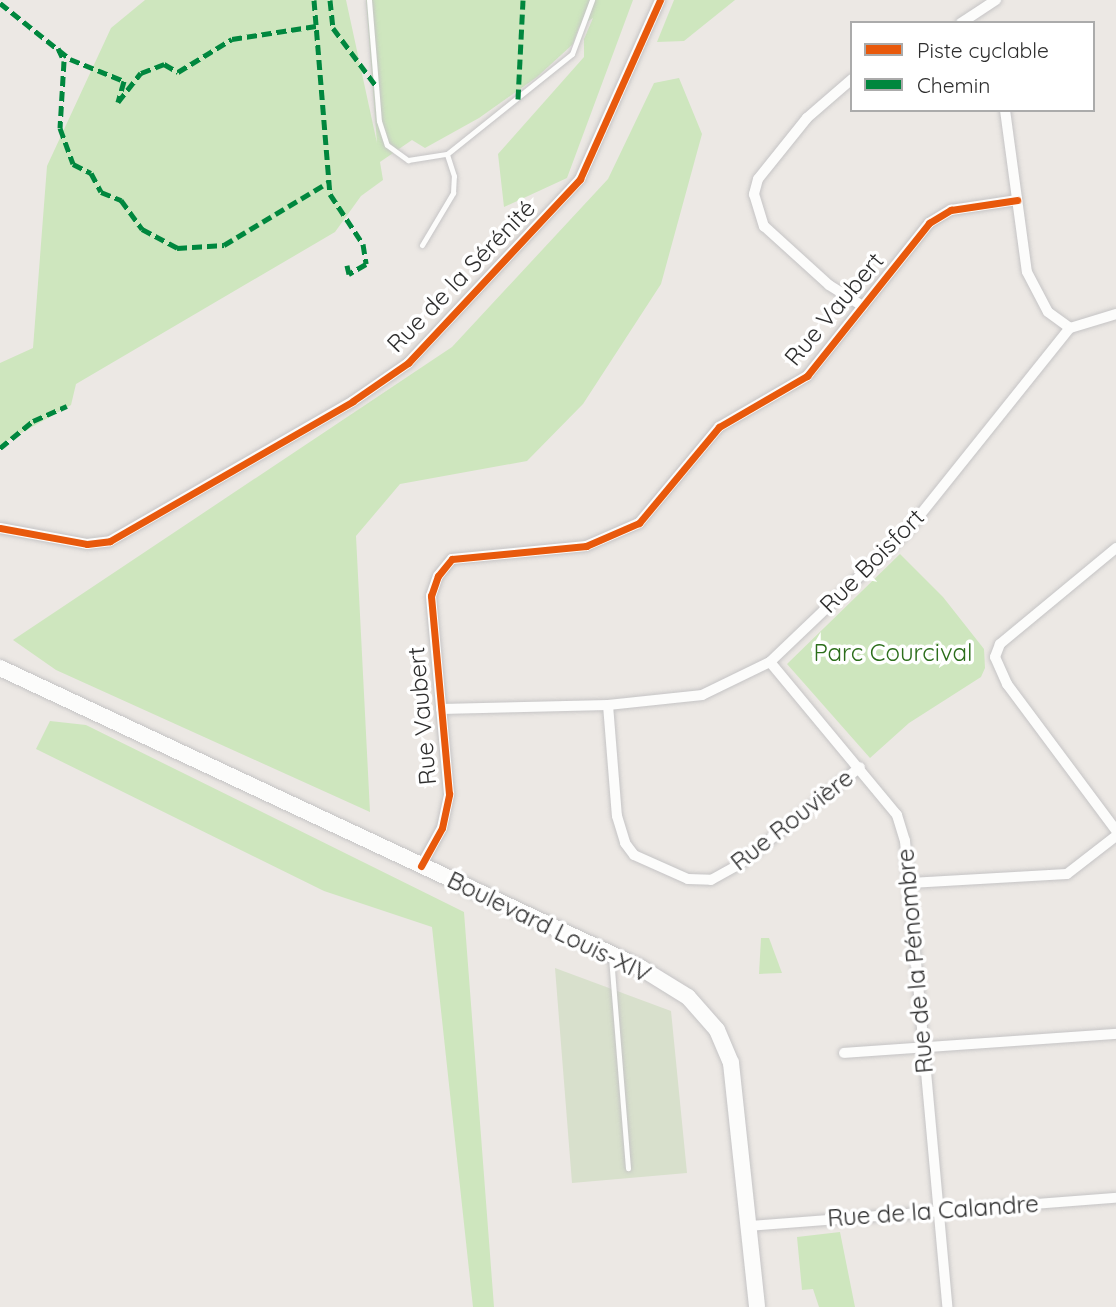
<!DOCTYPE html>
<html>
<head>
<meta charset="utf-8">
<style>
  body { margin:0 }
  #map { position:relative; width:1116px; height:1307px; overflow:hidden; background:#ece8e4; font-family:Quicksand,sans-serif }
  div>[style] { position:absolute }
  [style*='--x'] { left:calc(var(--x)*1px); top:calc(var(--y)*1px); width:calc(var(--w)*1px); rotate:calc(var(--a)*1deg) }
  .green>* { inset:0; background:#cee6be }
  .cemetery>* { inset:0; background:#d8e0cc }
  .roads { filter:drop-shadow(0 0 2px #c5c4c5) drop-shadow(0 0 2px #c5c4c5) }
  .service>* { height:5px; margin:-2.5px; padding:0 2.5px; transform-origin:2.5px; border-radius:2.5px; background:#fcfcfb }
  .minor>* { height:10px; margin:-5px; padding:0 5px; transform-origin:5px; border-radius:5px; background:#fcfcfb }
  .secondary>* { height:16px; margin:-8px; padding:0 8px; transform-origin:8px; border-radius:8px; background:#fcfcfb }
  .quiet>* { height:5px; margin-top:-2.5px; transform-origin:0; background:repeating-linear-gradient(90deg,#00873e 0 10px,transparent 0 15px) }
  .cycleway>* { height:7px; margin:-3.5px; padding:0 3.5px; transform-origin:3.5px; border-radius:3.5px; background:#e8590c }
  span { translate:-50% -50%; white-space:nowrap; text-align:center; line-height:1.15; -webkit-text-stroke:7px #fff; paint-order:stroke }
  .street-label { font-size:24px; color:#2e2e2e }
  .park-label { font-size:24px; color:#2c6e1b }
  .legend { position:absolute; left:850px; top:21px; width:245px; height:91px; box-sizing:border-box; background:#fff; border:2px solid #ababab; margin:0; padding:9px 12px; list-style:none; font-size:21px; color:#2e2e2e }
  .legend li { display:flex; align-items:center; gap:14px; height:35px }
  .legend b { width:35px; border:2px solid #ababab }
</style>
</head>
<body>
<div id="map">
  <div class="green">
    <div style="clip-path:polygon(145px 0,346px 0,377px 143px,366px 0,633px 0,567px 178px,504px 207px,498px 154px,584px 57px,584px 39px,593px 18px,579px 27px,573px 44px,537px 77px,479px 118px,425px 148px,412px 140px,380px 162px,383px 180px,361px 196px,335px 232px,76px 384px,71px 405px,0 445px,0 363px,33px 348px,47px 166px,111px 28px)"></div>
    <div style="clip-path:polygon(674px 0,735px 0,684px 41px,657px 42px)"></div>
    <div style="clip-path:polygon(679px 78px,702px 134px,661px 284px,583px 404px,527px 461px,400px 484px,356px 536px,370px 812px,56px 670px,13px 640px,452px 347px,608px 179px,654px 83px)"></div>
    <div style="clip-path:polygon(900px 554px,943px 597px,984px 649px,985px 668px,981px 677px,909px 723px,870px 758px,787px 664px)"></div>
    <div style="clip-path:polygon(50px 721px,86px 725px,464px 912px,494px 1307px,473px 1307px,432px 927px,324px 891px,36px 749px)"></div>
    <div style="clip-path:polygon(761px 938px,769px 938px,782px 973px,759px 974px)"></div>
    <div style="clip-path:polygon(840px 1232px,855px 1307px,819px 1307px,813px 1289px,802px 1290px,797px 1237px)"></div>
  </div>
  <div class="cemetery">
    <div style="clip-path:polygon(555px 968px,671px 1011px,687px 1173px,572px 1183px)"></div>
  </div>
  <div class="roads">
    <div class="service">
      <div style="--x:369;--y:0;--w:121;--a:85.3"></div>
      <div style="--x:379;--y:121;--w:25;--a:72"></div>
      <div style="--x:387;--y:145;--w:26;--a:36"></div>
      <div style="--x:408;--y:160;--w:39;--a:-9"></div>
      <div style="--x:447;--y:154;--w:160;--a:-38.7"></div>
      <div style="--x:572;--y:54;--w:58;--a:-69.7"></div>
      <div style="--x:422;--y:245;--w:61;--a:-59.2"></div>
      <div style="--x:453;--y:193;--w:17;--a:-87"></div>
      <div style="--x:454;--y:176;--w:23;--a:-108"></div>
      <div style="--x:611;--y:957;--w:212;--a:85.4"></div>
    </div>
    <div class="minor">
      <div style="--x:961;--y:23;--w:42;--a:-33.3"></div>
      <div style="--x:852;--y:79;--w:60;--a:139.1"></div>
      <div style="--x:807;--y:118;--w:78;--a:128.8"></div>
      <div style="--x:758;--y:179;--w:16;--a:105"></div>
      <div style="--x:754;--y:194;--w:34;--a:73"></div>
      <div style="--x:764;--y:226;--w:88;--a:42.2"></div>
      <div style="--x:829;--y:285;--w:40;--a:32"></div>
      <div style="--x:1005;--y:110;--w:163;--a:82.3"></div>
      <div style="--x:1027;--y:272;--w:45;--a:62.3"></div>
      <div style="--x:1048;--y:312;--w:27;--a:36"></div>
      <div style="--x:0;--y:528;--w:88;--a:10.4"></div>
      <div style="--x:87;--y:544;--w:23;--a:-7"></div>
      <div style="--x:110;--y:541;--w:280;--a:-29.9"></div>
      <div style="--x:353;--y:401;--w:67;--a:-34.6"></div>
      <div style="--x:408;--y:363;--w:252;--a:-46.9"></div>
      <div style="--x:580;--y:179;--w:196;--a:-65.9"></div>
      <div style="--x:1116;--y:548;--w:151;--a:140.4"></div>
      <div style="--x:1000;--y:644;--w:14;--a:111"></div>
      <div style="--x:995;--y:657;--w:30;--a:66"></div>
      <div style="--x:1007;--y:684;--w:182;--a:53.3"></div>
      <div style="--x:770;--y:662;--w:199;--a:50.3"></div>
      <div style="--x:897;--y:815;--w:27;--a:73"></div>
      <div style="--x:905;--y:841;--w:468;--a:84.8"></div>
      <div style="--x:608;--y:705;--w:111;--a:85.4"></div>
      <div style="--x:617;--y:816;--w:28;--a:73"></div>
      <div style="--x:625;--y:843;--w:15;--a:53"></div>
      <div style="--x:634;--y:855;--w:59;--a:24"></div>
      <div style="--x:688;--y:879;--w:23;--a:2"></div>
      <div style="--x:711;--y:880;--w:33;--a:-29"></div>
      <div style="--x:740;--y:864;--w:154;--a:-38.9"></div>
      <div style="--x:441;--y:709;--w:167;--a:-1.4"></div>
      <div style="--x:608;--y:705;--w:95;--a:-6.1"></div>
      <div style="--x:702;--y:695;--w:76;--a:-25.9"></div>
      <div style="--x:770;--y:662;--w:191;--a:-43.7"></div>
      <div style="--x:908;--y:530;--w:259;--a:-51.3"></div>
      <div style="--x:1070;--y:328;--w:48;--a:-16.9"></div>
      <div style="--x:421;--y:866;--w:43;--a:-61.1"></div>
      <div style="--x:442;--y:828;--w:35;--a:-78"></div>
      <div style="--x:449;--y:794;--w:199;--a:-95.2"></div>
      <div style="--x:431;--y:596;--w:21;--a:-71"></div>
      <div style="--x:438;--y:576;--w:22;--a:-51"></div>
      <div style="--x:452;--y:559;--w:135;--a:-5.5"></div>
      <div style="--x:586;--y:546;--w:58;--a:-23.5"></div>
      <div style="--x:639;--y:523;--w:125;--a:-50.2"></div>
      <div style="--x:719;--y:427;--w:102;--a:-30.1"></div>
      <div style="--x:807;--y:376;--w:196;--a:-51.4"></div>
      <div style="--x:929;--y:223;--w:26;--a:-31"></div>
      <div style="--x:951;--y:210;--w:67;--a:-8.6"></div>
      <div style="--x:910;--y:883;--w:157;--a:-3.3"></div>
      <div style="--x:1067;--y:874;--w:62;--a:-37.8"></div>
      <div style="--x:844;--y:1053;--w:273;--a:-4"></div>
      <div style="--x:749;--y:1226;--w:368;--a:-4.4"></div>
    </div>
    <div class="secondary">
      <div style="--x:0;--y:668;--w:708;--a:25.08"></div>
      <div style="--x:641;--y:968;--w:55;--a:31.7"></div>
      <div style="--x:688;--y:997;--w:44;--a:48.7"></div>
      <div style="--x:717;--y:1030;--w:36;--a:67"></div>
      <div style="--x:731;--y:1063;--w:245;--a:83.9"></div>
    </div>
  </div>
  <div class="quiet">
    <div style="--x:314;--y:0;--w:195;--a:85.3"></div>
    <div style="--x:330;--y:194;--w:60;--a:56.6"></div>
    <div style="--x:363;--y:244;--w:20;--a:81"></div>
    <div style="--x:366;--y:264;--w:20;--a:150"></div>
    <div style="--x:349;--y:274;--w:9;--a:-103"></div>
    <div style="--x:330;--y:0;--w:28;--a:84"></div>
    <div style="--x:333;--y:28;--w:72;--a:53.4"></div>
    <div style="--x:0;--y:3;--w:90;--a:38.7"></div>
    <div style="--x:70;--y:59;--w:58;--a:22.2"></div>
    <div style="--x:124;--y:81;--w:22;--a:106"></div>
    <div style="--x:118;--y:102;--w:37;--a:-52"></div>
    <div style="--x:141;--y:73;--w:25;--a:-21"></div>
    <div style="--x:164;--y:64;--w:16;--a:30"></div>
    <div style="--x:178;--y:72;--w:63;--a:-31.4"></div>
    <div style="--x:232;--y:39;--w:85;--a:-8.8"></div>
    <div style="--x:58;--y:48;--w:14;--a:65"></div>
    <div style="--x:64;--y:61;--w:67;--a:93.4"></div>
    <div style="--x:60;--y:128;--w:38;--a:70"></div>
    <div style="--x:73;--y:164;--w:20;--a:27"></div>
    <div style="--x:91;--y:173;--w:21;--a:62"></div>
    <div style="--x:101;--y:192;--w:22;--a:22"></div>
    <div style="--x:121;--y:200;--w:36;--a:54"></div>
    <div style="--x:142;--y:229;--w:40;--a:28"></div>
    <div style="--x:177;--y:248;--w:47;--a:-3.7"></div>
    <div style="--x:224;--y:245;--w:122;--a:-31"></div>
    <div style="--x:518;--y:99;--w:99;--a:-87.1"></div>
    <div style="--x:0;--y:448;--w:43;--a:-39.3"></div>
    <div style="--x:33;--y:421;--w:37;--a:-24"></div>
  </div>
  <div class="cycleway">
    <div style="--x:0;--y:528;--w:88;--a:10.4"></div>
    <div style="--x:87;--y:544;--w:23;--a:-7"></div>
    <div style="--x:110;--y:541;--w:280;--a:-29.9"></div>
    <div style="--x:353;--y:401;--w:67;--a:-34.6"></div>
    <div style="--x:408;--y:363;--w:252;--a:-46.9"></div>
    <div style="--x:580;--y:179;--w:196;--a:-65.9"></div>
    <div style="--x:421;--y:866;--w:43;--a:-61.1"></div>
    <div style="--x:442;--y:828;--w:35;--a:-78"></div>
    <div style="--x:449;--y:794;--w:199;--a:-95.2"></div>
    <div style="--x:431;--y:596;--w:21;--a:-71"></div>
    <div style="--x:438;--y:576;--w:22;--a:-51"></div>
    <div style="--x:452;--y:559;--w:135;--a:-5.5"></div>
    <div style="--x:586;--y:546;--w:58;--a:-23.5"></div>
    <div style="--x:639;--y:523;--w:125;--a:-50.2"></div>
    <div style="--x:719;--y:427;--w:102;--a:-30.1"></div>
    <div style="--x:807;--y:376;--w:196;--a:-51.4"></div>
    <div style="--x:929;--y:223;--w:26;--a:-31"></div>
    <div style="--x:951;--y:210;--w:67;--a:-8.6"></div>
  </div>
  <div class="street-label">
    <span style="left:461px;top:276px;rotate:-46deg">Rue de la Sérénité</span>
    <span style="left:834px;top:309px;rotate:-50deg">Rue Vaubert</span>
    <span style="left:872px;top:561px;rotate:-45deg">Rue Boisfort</span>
    <span style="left:422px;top:716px;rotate:-95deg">Rue Vaubert</span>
    <span style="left:792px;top:820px;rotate:-38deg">Rue Rouvière</span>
    <span style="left:549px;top:927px;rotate:26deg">Boulevard Louis-XIV</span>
    <span style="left:915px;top:961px;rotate:-95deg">Rue de la Pénombre</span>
    <span style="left:933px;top:1211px;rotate:-4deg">Rue de la Calandre</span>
  </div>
  <div class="park-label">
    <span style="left:893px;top:653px">Parc Courcival</span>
  </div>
  <ul class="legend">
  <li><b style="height:9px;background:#e8590c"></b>Piste cyclable</li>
  <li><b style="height:9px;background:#00873e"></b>Chemin</li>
  </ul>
</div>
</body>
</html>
